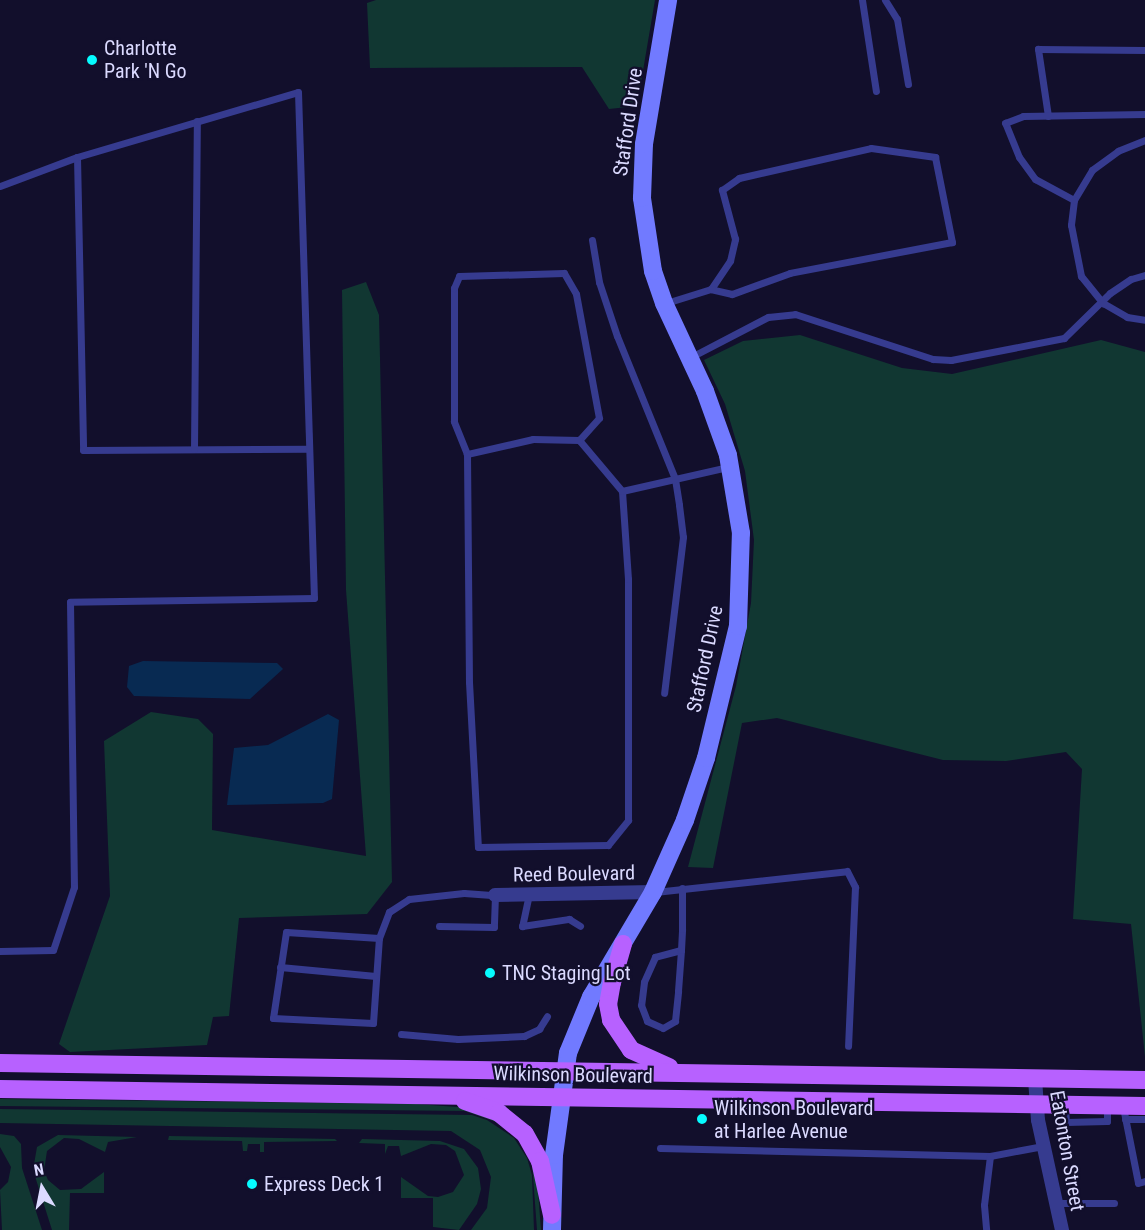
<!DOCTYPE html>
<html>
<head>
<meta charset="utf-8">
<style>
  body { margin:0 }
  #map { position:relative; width:1145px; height:1230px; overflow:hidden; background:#120f2c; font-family:"Roboto Condensed",sans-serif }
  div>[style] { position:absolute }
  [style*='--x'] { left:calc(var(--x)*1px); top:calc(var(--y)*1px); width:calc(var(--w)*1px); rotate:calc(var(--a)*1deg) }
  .green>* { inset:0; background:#113732 }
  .water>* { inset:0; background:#082a52 }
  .lane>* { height:7px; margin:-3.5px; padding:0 3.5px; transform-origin:3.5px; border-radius:3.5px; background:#363b8f }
  .street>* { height:14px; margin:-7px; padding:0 7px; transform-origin:7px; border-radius:7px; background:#363b8f }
  .secondary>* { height:18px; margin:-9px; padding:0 9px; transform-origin:9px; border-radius:9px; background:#717aff }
  .primary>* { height:18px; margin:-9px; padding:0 9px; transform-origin:9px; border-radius:9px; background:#b761ff }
  .dots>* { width:16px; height:16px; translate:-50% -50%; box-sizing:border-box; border:3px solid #120f2c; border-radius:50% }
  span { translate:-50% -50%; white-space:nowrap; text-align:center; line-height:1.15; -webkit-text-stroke:4.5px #120f2c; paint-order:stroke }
  .poi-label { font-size:20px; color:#dbdaff }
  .left { translate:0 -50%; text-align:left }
  .street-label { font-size:20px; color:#dbdaff }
  .north { position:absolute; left:12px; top:1158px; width:60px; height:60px; -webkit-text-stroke:4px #120f2c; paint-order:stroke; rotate:350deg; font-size:16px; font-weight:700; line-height:24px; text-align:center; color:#dbdaff }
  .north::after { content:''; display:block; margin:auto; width:21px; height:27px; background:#dbdaff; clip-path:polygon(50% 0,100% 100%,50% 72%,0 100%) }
</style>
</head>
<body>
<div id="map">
  <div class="green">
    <div style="clip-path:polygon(376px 0,655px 0,637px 106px,609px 109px,582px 67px,370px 68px,367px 3px)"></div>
    <div style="clip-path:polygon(366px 282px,379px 315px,392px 882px,367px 914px,239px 918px,229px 1016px,213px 1017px,207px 1045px,70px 1052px,59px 1044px,110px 896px,104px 741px,151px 712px,198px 719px,213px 734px,212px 830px,366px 856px,346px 590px,342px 290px)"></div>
    <div style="clip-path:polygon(800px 335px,902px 368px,952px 374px,1101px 340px,1145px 352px,1145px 1057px,1131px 924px,1073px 919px,1082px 769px,1066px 752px,1006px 761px,943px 760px,777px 718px,742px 723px,713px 868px,688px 867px,736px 686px,751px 603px,754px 540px,745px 471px,725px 404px,704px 360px,743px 341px)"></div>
    <div style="clip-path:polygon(0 1099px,416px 1104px,471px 1108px,499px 1123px,465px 1111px,0 1106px)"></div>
    <div style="clip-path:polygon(0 1109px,472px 1115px,487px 1120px,514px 1138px,527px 1158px,532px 1175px,534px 1230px,471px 1230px,487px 1208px,491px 1177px,480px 1150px,451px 1131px,0 1123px)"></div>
    <div style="clip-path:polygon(507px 1129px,516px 1132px,532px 1157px,537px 1178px,541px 1230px,537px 1230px,532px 1163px,522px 1142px)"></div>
    <div style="clip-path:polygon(0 1134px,14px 1136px,21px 1144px,22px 1168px,42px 1230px,2px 1230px,0 1190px,8px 1182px,11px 1167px,0 1147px)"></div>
    <div style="clip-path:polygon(58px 1135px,137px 1137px,108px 1142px,105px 1152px,79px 1139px,64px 1138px,47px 1151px,44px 1171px,48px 1180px,60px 1190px,81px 1189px,104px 1172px,104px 1193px,70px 1193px,69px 1230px,52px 1230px,33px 1170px,37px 1147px)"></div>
    <div style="clip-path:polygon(169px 1136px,335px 1139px,337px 1141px,264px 1142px,264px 1152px,260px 1152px,260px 1144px,248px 1144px,247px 1151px,243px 1151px,242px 1141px,168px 1140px)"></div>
    <div style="clip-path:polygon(362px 1139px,440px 1141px,464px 1149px,478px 1168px,481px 1189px,477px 1204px,459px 1230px,433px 1227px,433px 1198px,401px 1198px,401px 1177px,428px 1196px,438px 1197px,453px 1192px,464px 1175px,455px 1151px,446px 1145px,431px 1144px,401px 1156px,399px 1146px,388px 1146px,385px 1154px,385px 1144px,359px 1143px)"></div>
  </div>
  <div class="water">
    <div style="clip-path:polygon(143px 661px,277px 663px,283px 669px,250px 699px,134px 696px,127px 687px,129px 666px)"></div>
    <div style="clip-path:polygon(328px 714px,339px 720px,332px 799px,323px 803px,227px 805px,234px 748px,268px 745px)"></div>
  </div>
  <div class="lane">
    <div style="--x:862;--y:0;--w:92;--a:81.3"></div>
    <div style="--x:885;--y:0;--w:22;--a:58"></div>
    <div style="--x:897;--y:19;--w:66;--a:80.4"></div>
    <div style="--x:1048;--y:116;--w:68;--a:-98.5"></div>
    <div style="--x:1038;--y:49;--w:107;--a:0.5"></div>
    <div style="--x:1145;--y:140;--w:29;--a:158"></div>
    <div style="--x:1118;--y:151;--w:32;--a:144"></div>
    <div style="--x:1092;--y:170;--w:35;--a:121"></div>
    <div style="--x:1074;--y:200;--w:25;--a:97"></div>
    <div style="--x:1071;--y:225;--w:52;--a:78.9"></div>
    <div style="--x:1081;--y:276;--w:35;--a:51"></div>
    <div style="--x:1103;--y:303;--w:28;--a:30"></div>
    <div style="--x:1127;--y:317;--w:18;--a:9"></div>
    <div style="--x:77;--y:157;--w:293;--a:88.8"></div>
    <div style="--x:83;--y:450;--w:226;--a:-0.3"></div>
    <div style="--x:0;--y:186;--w:82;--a:-20.6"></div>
    <div style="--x:77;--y:157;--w:230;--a:-16.4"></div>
    <div style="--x:298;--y:92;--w:506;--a:88.19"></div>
    <div style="--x:314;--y:598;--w:244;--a:179.1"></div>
    <div style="--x:70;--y:602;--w:285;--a:89.2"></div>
    <div style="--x:74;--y:887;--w:66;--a:108.4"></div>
    <div style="--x:53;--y:950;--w:53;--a:178.9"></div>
    <div style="--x:1074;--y:200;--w:44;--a:-151.7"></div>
    <div style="--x:1035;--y:179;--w:27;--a:-126"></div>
    <div style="--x:1019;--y:157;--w:37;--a:-112"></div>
    <div style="--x:1005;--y:123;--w:19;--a:-21"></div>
    <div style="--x:1023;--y:116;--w:122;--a:-0.9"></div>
    <div style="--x:592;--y:240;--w:43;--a:80.5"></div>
    <div style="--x:599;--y:282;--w:57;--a:71.6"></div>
    <div style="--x:617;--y:336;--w:154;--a:67.9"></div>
    <div style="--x:675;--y:479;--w:26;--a:81"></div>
    <div style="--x:679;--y:505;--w:32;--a:83"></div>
    <div style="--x:683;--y:537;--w:157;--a:96.9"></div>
    <div style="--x:666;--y:303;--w:47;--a:-17.3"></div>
    <div style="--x:711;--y:289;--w:34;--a:-56"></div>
    <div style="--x:730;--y:261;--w:23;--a:-77"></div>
    <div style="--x:735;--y:239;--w:51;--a:-104.9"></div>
    <div style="--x:722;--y:190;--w:21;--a:-35"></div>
    <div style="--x:739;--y:178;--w:135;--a:-12.8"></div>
    <div style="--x:871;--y:148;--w:65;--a:8"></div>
    <div style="--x:935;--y:157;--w:87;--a:78.7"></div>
    <div style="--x:952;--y:242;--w:165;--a:169.2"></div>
    <div style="--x:790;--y:273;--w:62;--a:160.1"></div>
    <div style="--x:732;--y:294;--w:22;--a:-167"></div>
    <div style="--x:691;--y:357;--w:87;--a:-27.5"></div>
    <div style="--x:768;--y:317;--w:27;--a:-6"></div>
    <div style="--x:795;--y:314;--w:145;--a:18.1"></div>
    <div style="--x:933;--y:359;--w:18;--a:3"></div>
    <div style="--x:951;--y:360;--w:115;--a:-11"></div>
    <div style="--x:1064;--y:338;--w:64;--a:-44.4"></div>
    <div style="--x:1110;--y:293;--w:25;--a:-34"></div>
    <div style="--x:1131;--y:279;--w:15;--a:-16"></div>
    <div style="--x:194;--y:449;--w:328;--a:-89.5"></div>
    <div style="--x:467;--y:454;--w:35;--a:-112"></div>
    <div style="--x:454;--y:421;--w:133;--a:-90"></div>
    <div style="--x:454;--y:288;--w:13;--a:-67"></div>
    <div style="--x:459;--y:276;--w:105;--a:-1.6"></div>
    <div style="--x:564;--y:273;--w:24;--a:60"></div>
    <div style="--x:576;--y:294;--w:126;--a:79.5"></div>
    <div style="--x:599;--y:418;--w:30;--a:132"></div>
    <div style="--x:622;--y:491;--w:67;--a:-130.1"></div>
    <div style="--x:579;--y:440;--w:46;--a:-178.8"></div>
    <div style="--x:533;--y:439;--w:68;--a:167.2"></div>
    <div style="--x:467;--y:454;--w:228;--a:89.5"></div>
    <div style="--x:469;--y:682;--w:165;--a:86.9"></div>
    <div style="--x:478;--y:847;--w:130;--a:-0.9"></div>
    <div style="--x:608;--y:845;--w:32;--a:-51"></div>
    <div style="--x:628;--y:820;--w:241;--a:-90"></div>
    <div style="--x:628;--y:579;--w:88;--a:-93.9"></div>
    <div style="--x:622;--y:491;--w:109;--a:-12.8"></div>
    <div style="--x:655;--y:892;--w:193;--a:-6.2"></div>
    <div style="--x:847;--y:871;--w:18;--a:63"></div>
    <div style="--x:855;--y:887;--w:159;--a:92.5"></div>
    <div style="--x:529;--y:894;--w:33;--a:102"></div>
    <div style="--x:522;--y:926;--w:48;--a:-8.5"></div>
    <div style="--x:569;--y:919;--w:13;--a:32"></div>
    <div style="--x:379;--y:938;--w:93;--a:-176.3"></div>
    <div style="--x:286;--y:932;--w:87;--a:98.6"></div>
    <div style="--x:273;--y:1018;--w:100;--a:2.9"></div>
    <div style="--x:373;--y:1023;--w:85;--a:-86"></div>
    <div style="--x:379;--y:938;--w:28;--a:-69"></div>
    <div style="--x:389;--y:912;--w:24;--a:-33"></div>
    <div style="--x:409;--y:899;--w:55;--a:-6.2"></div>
    <div style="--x:464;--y:893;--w:31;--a:4"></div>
    <div style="--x:495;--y:895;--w:32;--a:92"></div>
    <div style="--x:494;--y:927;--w:55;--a:-179"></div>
    <div style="--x:681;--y:950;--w:27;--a:165"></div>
    <div style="--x:655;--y:957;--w:27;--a:114"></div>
    <div style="--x:644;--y:982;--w:23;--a:97"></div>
    <div style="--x:641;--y:1005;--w:17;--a:69"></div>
    <div style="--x:647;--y:1021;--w:17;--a:24"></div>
    <div style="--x:663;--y:1028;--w:14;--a:-30"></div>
    <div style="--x:675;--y:1021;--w:30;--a:-84"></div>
    <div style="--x:678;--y:991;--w:41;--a:-85.8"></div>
    <div style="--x:681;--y:950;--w:21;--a:-87"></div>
    <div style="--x:682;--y:929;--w:41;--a:-90"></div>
    <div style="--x:280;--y:967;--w:96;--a:5.4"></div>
    <div style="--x:401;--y:1034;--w:57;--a:5"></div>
    <div style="--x:458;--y:1039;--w:66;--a:-2.6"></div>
    <div style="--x:524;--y:1036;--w:17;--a:-25"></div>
    <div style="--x:539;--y:1029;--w:15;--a:-58"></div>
    <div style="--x:1065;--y:1105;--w:17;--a:87"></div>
    <div style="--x:1066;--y:1122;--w:41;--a:-1.4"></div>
    <div style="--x:1107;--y:1121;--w:15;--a:-90"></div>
    <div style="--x:1123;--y:1107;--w:77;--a:78.8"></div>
    <div style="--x:1138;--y:1183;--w:7;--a:-16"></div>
    <div style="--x:1125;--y:1119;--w:20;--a:0"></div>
    <div style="--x:660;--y:1148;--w:330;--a:1.4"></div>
    <div style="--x:990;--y:1156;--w:49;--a:97"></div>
    <div style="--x:984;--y:1205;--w:25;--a:85"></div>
    <div style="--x:990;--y:1156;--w:54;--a:-10.7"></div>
    <div style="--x:1055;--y:1203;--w:59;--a:0"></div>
  </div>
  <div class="street">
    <div style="--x:495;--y:895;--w:158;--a:-1.1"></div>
    <div style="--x:1035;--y:1079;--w:41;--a:85.8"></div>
    <div style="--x:1038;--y:1120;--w:113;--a:77.7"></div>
  </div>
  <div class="secondary">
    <div style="--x:552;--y:1230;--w:75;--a:-88.5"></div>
    <div style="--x:554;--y:1155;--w:103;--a:-82.2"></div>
    <div style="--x:568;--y:1053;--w:61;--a:-67.7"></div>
    <div style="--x:591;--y:997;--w:122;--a:-59.4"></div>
    <div style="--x:653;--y:892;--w:79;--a:-66"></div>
    <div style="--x:685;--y:820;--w:65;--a:-71.3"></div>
    <div style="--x:706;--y:758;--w:136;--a:-76.4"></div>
    <div style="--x:738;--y:626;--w:93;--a:-88.2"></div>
    <div style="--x:741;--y:533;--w:79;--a:-99.5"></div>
    <div style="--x:728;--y:455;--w:68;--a:-109.8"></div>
    <div style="--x:705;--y:391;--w:97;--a:-115"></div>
    <div style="--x:664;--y:303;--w:34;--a:-109"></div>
    <div style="--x:653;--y:271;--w:74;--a:-98.6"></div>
    <div style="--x:642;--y:198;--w:54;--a:-87.9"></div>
    <div style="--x:644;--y:144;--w:146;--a:-80.5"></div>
  </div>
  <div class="primary">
    <div style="--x:623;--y:944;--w:40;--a:106"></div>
    <div style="--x:612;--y:982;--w:22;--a:100"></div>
    <div style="--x:608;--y:1004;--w:16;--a:79"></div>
    <div style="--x:611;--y:1020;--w:36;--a:56"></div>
    <div style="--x:631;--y:1050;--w:42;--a:24.1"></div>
    <div style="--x:0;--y:1063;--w:1145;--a:0.85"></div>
    <div style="--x:0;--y:1089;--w:1145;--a:0.85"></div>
    <div style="--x:465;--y:1101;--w:36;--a:19"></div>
    <div style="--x:499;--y:1113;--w:33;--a:39"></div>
    <div style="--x:525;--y:1134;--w:31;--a:61"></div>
    <div style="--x:540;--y:1161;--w:55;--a:77.5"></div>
  </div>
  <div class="dots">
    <div style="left:92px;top:60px;background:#06fbff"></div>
    <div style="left:490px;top:973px;background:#06fbff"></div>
    <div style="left:702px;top:1119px;background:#06fbff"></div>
    <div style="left:252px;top:1184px;background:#06fbff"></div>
  </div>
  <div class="poi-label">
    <span class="left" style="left:104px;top:60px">Charlotte<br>Park 'N Go</span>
    <span class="left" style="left:502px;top:973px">TNC Staging Lot</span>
    <span class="left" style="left:714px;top:1120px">Wilkinson Boulevard<br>at Harlee Avenue</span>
    <span class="left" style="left:264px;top:1184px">Express Deck 1</span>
  </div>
  <div class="street-label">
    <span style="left:628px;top:122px;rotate:-82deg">Stafford Drive</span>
    <span style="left:705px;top:659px;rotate:-78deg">Stafford Drive</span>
    <span style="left:574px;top:874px;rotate:-1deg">Reed Boulevard</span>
    <span style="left:573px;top:1075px;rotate:1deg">Wilkinson Boulevard</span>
    <span style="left:1067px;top:1151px;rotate:80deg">Eatonton Street</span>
  </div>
  <div class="north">N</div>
</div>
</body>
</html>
